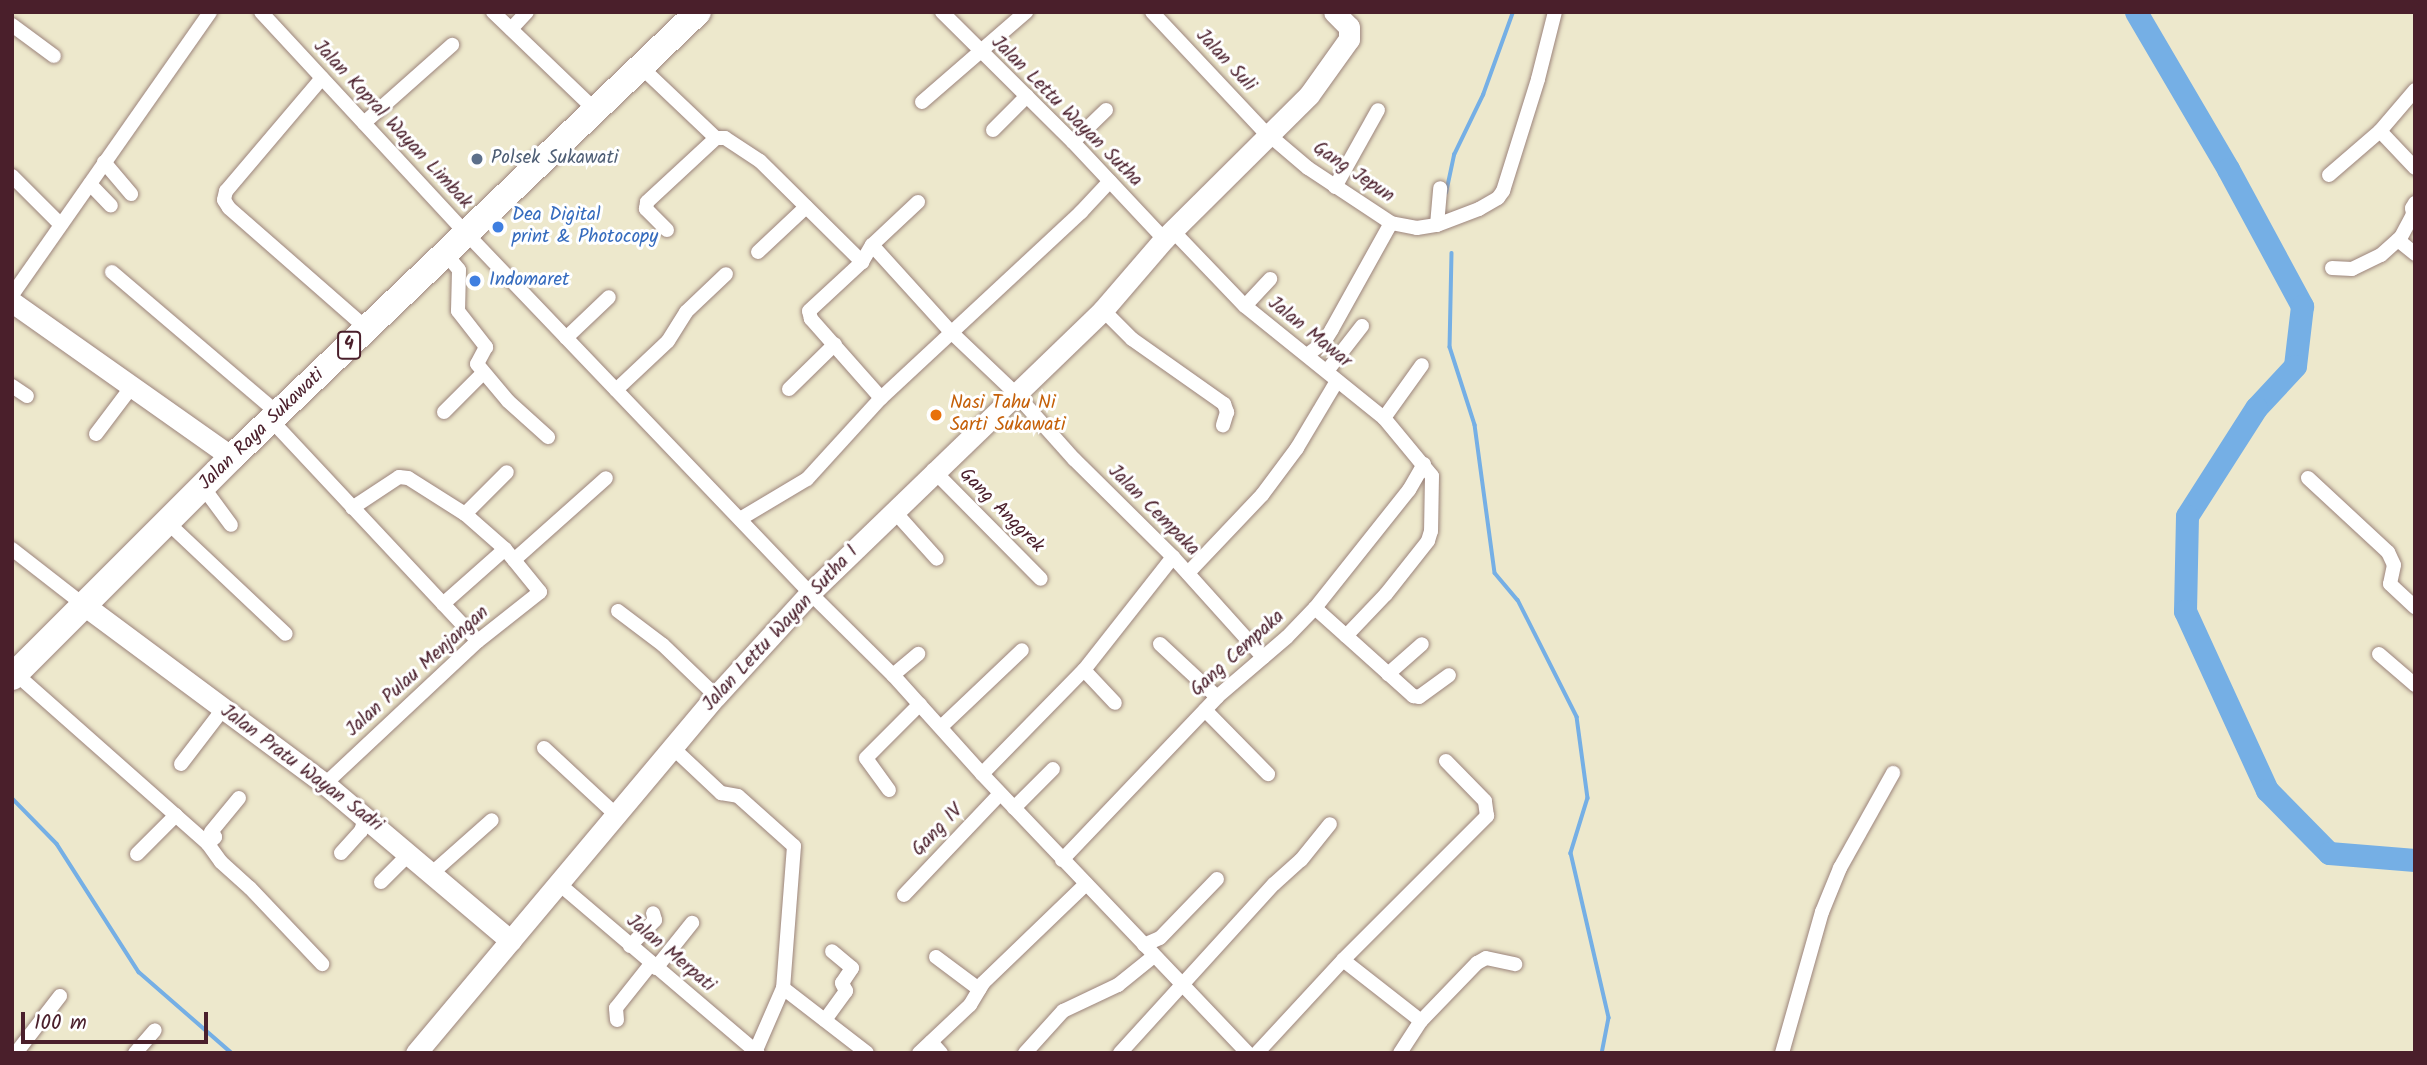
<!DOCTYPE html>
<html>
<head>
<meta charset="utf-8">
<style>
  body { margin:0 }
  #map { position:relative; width:2427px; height:1065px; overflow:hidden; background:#ede8cc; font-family:Kalam,sans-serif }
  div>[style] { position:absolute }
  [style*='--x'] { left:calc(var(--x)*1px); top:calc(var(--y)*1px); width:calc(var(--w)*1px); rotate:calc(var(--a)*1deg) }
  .stream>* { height:3.5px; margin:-1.75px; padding:0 1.75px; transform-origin:1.75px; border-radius:1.75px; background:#75afe5 }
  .river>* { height:23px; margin:-11.5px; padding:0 11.5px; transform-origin:11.5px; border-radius:11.5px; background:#75afe5 }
  .roads { filter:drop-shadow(0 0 2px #9c847c) drop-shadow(0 0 2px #9c847c) }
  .street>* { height:14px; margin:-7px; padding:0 7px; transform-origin:7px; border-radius:7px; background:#fff }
  .secondary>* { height:21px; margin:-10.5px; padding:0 10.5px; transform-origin:10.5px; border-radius:10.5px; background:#fff }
  .highway>* { height:26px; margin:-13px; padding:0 13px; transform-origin:13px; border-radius:13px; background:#fff }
  .dots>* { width:19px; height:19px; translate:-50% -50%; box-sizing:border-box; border:4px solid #fff; border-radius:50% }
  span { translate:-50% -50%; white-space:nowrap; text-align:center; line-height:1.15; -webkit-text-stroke:6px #fff; paint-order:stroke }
  .shield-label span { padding:2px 5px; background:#fff; border:2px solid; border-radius:5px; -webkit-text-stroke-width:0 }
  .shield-label { font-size:18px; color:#4a1f2b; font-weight:700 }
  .street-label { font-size:19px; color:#4a1f2b }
  .service-label { font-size:19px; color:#4e5e75 }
  .left { translate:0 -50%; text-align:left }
  .shop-label { font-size:19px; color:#366cbe }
  .food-label { font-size:19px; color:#c56008 }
  .frame { position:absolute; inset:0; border:14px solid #4a1f2b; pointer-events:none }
  .scale { position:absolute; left:21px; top:1012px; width:187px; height:32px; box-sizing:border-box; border:4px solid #4a1f2b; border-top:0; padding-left:9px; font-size:21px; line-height:24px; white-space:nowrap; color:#4a1f2b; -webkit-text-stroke:5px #fff; paint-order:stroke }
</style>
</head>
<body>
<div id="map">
  <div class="stream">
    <div style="--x:1446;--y:193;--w:39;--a:-78"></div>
    <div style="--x:1454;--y:155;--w:67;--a:-64.2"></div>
    <div style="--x:1483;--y:95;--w:88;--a:-70.1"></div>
    <div style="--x:1452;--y:253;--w:94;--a:91.2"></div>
    <div style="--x:1450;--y:347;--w:82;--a:72.2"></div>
    <div style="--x:1475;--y:425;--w:149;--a:82.3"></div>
    <div style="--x:1495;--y:573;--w:35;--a:50"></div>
    <div style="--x:1518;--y:600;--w:131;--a:63.2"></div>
    <div style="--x:1577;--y:717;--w:82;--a:82.3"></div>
    <div style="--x:1588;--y:798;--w:58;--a:107.2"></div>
    <div style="--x:1571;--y:853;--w:169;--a:77"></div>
    <div style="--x:1609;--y:1018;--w:36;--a:101"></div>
    <div style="--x:12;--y:798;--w:64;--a:45.6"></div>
    <div style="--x:57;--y:844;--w:152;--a:57.4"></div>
    <div style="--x:139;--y:972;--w:123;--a:41.1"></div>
  </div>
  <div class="river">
    <div style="--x:2136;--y:12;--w:182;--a:59.6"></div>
    <div style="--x:2228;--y:169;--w:156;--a:61.6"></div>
    <div style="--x:2302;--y:306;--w:60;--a:96.7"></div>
    <div style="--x:2295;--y:366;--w:57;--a:132.9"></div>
    <div style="--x:2256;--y:408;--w:128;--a:122.6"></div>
    <div style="--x:2187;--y:516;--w:95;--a:91.2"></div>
    <div style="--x:2185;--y:611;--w:197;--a:65.4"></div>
    <div style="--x:2267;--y:790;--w:88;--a:45.5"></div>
    <div style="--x:2329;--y:853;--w:86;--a:4.7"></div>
  </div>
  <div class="roads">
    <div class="street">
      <div style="--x:261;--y:12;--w:301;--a:47.2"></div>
      <div style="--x:466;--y:233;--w:498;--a:46.3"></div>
      <div style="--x:810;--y:593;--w:117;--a:44.7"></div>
      <div style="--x:893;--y:675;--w:133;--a:48"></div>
      <div style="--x:982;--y:774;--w:385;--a:46.4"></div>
      <div style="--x:493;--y:12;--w:140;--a:43.8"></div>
      <div style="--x:942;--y:12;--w:185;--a:44.8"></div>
      <div style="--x:1073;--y:142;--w:133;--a:46.8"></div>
      <div style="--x:1152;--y:12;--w:161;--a:46.8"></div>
      <div style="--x:1262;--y:129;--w:60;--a:40.3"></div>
      <div style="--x:1308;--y:168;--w:100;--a:33.5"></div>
      <div style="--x:1391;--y:223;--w:26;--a:11"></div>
      <div style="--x:1417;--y:228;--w:20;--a:-9"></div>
      <div style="--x:1437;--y:225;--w:45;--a:-20.9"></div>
      <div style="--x:1479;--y:209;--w:22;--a:-30"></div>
      <div style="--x:1498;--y:198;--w:9;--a:-54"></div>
      <div style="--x:1503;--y:191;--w:117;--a:-72.6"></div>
      <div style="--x:1538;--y:79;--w:69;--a:-75.8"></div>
      <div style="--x:12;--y:25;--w:52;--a:36.4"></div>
      <div style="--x:511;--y:29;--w:23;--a:-47"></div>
      <div style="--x:640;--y:66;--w:105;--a:43.5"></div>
      <div style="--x:716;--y:138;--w:9;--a:0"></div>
      <div style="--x:725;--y:138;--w:42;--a:33.3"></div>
      <div style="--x:760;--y:161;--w:144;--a:44.7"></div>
      <div style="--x:322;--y:78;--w:148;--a:130.3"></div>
      <div style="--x:226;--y:191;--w:9;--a:103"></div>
      <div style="--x:224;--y:200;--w:9;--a:58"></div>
      <div style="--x:229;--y:208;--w:182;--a:41.2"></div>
      <div style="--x:922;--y:102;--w:138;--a:-40.9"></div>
      <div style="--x:364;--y:123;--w:118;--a:-41.6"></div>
      <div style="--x:993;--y:130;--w:48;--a:-45"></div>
      <div style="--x:2380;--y:131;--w:51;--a:46.6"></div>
      <div style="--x:1073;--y:142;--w:46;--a:-44.1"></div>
      <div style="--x:104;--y:162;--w:42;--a:49.8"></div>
      <div style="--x:2329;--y:175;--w:67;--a:-40.8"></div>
      <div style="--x:2380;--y:131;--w:54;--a:-49.5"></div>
      <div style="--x:12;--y:176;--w:69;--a:45"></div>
      <div style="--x:90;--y:184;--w:30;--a:46"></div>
      <div style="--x:1335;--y:187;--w:88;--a:-60.8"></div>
      <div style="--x:1437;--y:225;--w:37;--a:-85"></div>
      <div style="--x:667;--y:230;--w:30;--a:-135"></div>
      <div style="--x:646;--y:209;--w:7;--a:-82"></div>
      <div style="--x:647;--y:202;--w:94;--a:-42.8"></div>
      <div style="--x:1172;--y:230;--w:105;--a:46.2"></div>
      <div style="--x:1245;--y:306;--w:179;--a:38.9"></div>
      <div style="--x:1384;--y:418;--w:75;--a:50.4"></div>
      <div style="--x:1432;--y:476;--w:55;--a:91"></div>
      <div style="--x:1431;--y:531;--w:10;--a:107"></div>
      <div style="--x:1428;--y:541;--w:68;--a:128.4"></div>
      <div style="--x:1386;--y:594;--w:58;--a:133.6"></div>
      <div style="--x:2398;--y:240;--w:22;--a:39"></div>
      <div style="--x:872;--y:245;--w:118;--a:47.8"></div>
      <div style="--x:951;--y:332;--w:87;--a:43.6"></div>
      <div style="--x:1014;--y:392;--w:90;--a:48.2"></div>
      <div style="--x:1074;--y:459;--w:139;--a:44.7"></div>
      <div style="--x:1173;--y:557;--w:135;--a:48"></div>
      <div style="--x:444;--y:252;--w:23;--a:50"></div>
      <div style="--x:459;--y:270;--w:41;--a:91.4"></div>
      <div style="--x:458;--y:311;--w:46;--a:52.1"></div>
      <div style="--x:486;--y:347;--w:19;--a:118"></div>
      <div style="--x:477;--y:364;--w:48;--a:50"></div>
      <div style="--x:508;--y:401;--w:54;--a:42"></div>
      <div style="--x:758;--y:252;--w:66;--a:-43.2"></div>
      <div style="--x:2332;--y:268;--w:20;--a:3"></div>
      <div style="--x:2352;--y:269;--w:32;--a:-26"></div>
      <div style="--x:2381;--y:255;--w:27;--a:-42"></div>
      <div style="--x:2401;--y:237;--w:26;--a:-62"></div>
      <div style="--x:2413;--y:214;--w:6;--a:-99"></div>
      <div style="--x:2412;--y:208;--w:6;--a:-59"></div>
      <div style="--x:112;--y:272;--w:219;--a:40.4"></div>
      <div style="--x:12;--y:295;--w:345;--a:-55"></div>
      <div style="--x:1245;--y:306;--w:37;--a:-47"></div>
      <div style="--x:1103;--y:310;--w:41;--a:45"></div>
      <div style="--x:1132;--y:339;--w:113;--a:35.2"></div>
      <div style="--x:1224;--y:404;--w:9;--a:69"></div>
      <div style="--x:1227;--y:412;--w:14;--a:107"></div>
      <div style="--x:566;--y:338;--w:59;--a:-43.6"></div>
      <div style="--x:1307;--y:355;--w:21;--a:-37"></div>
      <div style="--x:1324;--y:342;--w:15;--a:-58"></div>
      <div style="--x:1332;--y:329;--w:121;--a:-60.9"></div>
      <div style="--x:1327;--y:371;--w:57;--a:-52.1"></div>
      <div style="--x:12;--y:386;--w:18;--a:34"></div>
      <div style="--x:789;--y:389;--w:64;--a:-44.4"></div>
      <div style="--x:616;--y:390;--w:71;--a:-43.3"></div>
      <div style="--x:668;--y:341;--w:34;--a:-58"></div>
      <div style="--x:686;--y:312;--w:55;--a:-43.5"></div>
      <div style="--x:881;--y:398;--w:106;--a:-131.5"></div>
      <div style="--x:811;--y:319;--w:8;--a:-104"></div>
      <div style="--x:809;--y:311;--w:72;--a:-42.8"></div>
      <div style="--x:862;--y:262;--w:20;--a:-60"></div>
      <div style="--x:872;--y:245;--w:63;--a:-43.1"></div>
      <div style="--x:444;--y:412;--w:55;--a:-45"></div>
      <div style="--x:1384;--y:418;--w:65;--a:-54.4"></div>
      <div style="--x:272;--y:421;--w:301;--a:46.9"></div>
      <div style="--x:96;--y:434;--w:61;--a:-52.9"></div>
      <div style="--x:933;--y:470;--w:153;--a:45.3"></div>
      <div style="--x:2308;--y:478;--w:109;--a:42.8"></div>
      <div style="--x:2388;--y:552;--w:14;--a:65"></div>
      <div style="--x:2394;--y:565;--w:19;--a:102"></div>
      <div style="--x:2390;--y:584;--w:34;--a:43"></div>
      <div style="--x:203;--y:487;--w:47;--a:53.6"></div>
      <div style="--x:894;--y:511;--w:64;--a:48.1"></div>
      <div style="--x:465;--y:514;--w:59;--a:-45"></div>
      <div style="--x:740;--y:519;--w:78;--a:-30.8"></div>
      <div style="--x:807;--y:479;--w:110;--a:-47.6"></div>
      <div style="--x:881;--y:398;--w:273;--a:-42.9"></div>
      <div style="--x:1081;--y:212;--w:42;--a:-46.9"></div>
      <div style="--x:167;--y:522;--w:163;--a:43.3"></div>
      <div style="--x:12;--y:549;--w:91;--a:37.9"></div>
      <div style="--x:514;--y:560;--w:123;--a:-41.7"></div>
      <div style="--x:1188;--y:573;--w:108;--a:-46.5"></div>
      <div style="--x:1262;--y:495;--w:59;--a:-53.3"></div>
      <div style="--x:1297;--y:448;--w:78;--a:-59.2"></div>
      <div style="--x:443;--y:604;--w:83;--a:-41.6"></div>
      <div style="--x:1315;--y:608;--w:132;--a:41.9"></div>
      <div style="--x:1413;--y:696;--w:6;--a:9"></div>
      <div style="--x:1419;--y:697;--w:37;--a:-36"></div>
      <div style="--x:618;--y:611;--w:56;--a:37.1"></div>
      <div style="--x:663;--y:645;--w:74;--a:43.9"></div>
      <div style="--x:1160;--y:644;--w:78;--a:42.9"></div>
      <div style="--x:2379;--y:654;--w:48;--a:40.7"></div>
      <div style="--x:1084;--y:670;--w:45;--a:46.8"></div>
      <div style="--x:16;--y:674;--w:256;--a:41.5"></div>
      <div style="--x:208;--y:844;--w:22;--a:54"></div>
      <div style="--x:221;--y:862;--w:39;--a:42"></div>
      <div style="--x:250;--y:888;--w:105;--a:46.5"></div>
      <div style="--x:1388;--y:674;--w:45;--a:-41.4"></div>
      <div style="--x:893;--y:675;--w:33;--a:-40"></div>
      <div style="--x:1205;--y:710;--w:90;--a:45.5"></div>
      <div style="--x:942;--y:726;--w:110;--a:-43.5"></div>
      <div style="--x:544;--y:748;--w:98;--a:42.9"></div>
      <div style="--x:673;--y:748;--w:66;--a:43.2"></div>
      <div style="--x:721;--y:793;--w:17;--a:10"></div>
      <div style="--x:738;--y:796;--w:75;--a:41.8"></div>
      <div style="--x:794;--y:846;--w:142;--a:94.4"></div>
      <div style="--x:783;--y:988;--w:68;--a:113.5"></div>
      <div style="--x:181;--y:764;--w:69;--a:-52.6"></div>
      <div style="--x:982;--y:774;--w:146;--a:-45.6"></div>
      <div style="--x:1084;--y:670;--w:144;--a:-51.8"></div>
      <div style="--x:325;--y:784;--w:209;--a:-43.1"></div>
      <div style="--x:478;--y:641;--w:79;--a:-38.3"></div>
      <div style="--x:540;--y:592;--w:55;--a:-129.1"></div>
      <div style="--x:505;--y:549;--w:53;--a:-138.8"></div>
      <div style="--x:465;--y:514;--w:67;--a:-147.7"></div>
      <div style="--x:408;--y:478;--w:9;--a:-174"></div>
      <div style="--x:399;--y:477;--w:56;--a:146.6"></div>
      <div style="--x:889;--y:790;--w:39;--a:-126"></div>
      <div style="--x:866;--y:758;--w:76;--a:-45"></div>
      <div style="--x:1014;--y:808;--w:55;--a:-45"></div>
      <div style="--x:208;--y:844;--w:10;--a:-45"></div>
      <div style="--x:215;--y:837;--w:6;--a:-129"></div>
      <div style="--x:211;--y:832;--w:44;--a:-50.5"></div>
      <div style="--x:341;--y:853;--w:30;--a:-48"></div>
      <div style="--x:361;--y:831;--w:16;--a:-72"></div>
      <div style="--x:137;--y:854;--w:55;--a:-45"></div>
      <div style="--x:1062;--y:860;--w:225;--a:-46.4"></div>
      <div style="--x:1217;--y:697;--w:92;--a:-40.6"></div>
      <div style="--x:1287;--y:637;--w:40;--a:-46"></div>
      <div style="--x:1315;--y:608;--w:151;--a:-51.5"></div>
      <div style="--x:1409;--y:490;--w:30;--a:-60"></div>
      <div style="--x:431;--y:874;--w:81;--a:-41.5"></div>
      <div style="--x:381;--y:882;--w:40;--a:-45"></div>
      <div style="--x:558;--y:883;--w:262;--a:40.4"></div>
      <div style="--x:904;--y:895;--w:139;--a:-46.5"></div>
      <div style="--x:1144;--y:945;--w:17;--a:-24"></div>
      <div style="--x:1160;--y:938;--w:82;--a:-46"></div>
      <div style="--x:630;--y:946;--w:36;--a:-46"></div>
      <div style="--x:655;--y:920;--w:7;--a:-106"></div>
      <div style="--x:936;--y:957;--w:54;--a:36.7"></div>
      <div style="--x:1343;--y:960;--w:99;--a:38"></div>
      <div style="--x:656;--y:968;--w:58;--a:-51.3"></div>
      <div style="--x:783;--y:988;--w:106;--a:37.7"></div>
      <div style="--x:617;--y:1020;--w:12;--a:-95"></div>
      <div style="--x:616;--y:1008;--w:56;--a:-51.5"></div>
      <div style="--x:825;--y:1020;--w:36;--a:-54"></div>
      <div style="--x:846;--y:991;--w:9;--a:-117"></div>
      <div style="--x:842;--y:983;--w:18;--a:-56"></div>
      <div style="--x:852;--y:968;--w:26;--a:-140"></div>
      <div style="--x:931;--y:1042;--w:15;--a:48"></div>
      <div style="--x:16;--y:1053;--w:72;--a:-52.3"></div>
      <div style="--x:135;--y:1053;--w:30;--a:-49"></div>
      <div style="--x:919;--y:1053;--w:70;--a:-43.3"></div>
      <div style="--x:970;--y:1005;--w:26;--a:-59"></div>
      <div style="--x:983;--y:983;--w:143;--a:-43.9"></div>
      <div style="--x:1025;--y:1053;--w:57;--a:-47.9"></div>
      <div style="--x:1063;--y:1011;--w:61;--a:-25.3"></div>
      <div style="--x:1118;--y:985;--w:46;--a:-38.9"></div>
      <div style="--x:1120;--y:1053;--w:229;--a:-47.7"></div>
      <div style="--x:1274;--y:884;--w:36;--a:-42"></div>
      <div style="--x:1301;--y:860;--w:46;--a:-51.1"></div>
      <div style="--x:1257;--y:1053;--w:127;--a:-47.2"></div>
      <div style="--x:1343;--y:960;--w:204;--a:-45"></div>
      <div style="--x:1487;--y:816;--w:15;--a:-98"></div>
      <div style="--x:1485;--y:801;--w:56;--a:-134.3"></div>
      <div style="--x:1400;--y:1053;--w:38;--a:-57"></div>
      <div style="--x:1421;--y:1021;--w:81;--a:-46"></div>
      <div style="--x:1477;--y:963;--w:10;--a:-29"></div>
      <div style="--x:1486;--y:958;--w:30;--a:12"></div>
      <div style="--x:1782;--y:1053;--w:147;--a:-74.2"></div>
      <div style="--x:1822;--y:912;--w:48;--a:-67.8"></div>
      <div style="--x:1840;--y:868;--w:109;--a:-60.8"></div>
    </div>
    <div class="secondary">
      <div style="--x:12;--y:302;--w:269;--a:35.2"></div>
      <div style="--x:84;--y:605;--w:300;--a:36.6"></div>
      <div style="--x:325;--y:784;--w:243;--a:40.2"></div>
      <div style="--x:416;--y:1053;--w:466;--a:-50"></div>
      <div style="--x:716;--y:696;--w:139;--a:-47.6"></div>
      <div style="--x:810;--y:593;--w:407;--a:-44"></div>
      <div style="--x:1103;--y:310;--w:94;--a:-49.3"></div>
      <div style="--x:1164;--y:239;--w:204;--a:-44.8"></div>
      <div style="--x:1309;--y:95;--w:69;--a:-54.5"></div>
      <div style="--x:1349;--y:39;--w:12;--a:-90"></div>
      <div style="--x:1349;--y:27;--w:21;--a:-135"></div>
    </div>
    <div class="highway">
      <div style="--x:12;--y:677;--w:311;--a:-45"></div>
      <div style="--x:232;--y:457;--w:644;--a:-43.68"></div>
    </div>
  </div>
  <div class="dots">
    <div style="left:477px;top:159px;background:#5c6f8a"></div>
    <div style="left:498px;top:227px;background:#3f7fe0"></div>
    <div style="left:475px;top:281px;background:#3f7fe0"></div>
    <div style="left:936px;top:415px;background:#e8710a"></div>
  </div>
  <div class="shield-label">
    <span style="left:349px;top:345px">4</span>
  </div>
  <div class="street-label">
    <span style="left:1225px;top:61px;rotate:47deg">Jalan Suli</span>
    <span style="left:1066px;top:112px;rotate:45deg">Jalan Lettu Wayan Sutha</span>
    <span style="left:392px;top:125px;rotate:47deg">Jalan Kopral Wayan Limbak</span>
    <span style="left:1353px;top:173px;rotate:34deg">Gang Jepun</span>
    <span style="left:1309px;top:333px;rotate:39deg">Jalan Mawar</span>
    <span style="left:262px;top:430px;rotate:-44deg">Jalan Raya Sukawati</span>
    <span style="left:1001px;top:511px;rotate:45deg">Gang Anggrek</span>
    <span style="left:1153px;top:511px;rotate:45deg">Jalan Cempaka</span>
    <span style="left:781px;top:629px;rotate:-47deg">Jalan Lettu Wayan Sutha I</span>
    <span style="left:1238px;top:654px;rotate:-42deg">Gang Cempaka</span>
    <span style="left:418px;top:672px;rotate:-42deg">Jalan Pulau Menjangan</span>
    <span style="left:301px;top:769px;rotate:37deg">Jalan Pratu Wayan Sadri</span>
    <span style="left:938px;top:831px;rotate:-46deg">Gang IV</span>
    <span style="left:670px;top:954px;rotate:40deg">Jalan Merpati</span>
  </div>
  <div class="service-label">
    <span class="left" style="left:491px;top:159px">Polsek Sukawati</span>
  </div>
  <div class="shop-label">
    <span class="left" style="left:512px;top:227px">Dea Digital<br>print &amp; Photocopy</span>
    <span class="left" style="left:489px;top:281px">Indomaret</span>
  </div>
  <div class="food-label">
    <span class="left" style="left:950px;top:415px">Nasi Tahu Ni<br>Sarti Sukawati</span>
  </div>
  <div class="frame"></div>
  <div class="scale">100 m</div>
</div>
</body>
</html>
